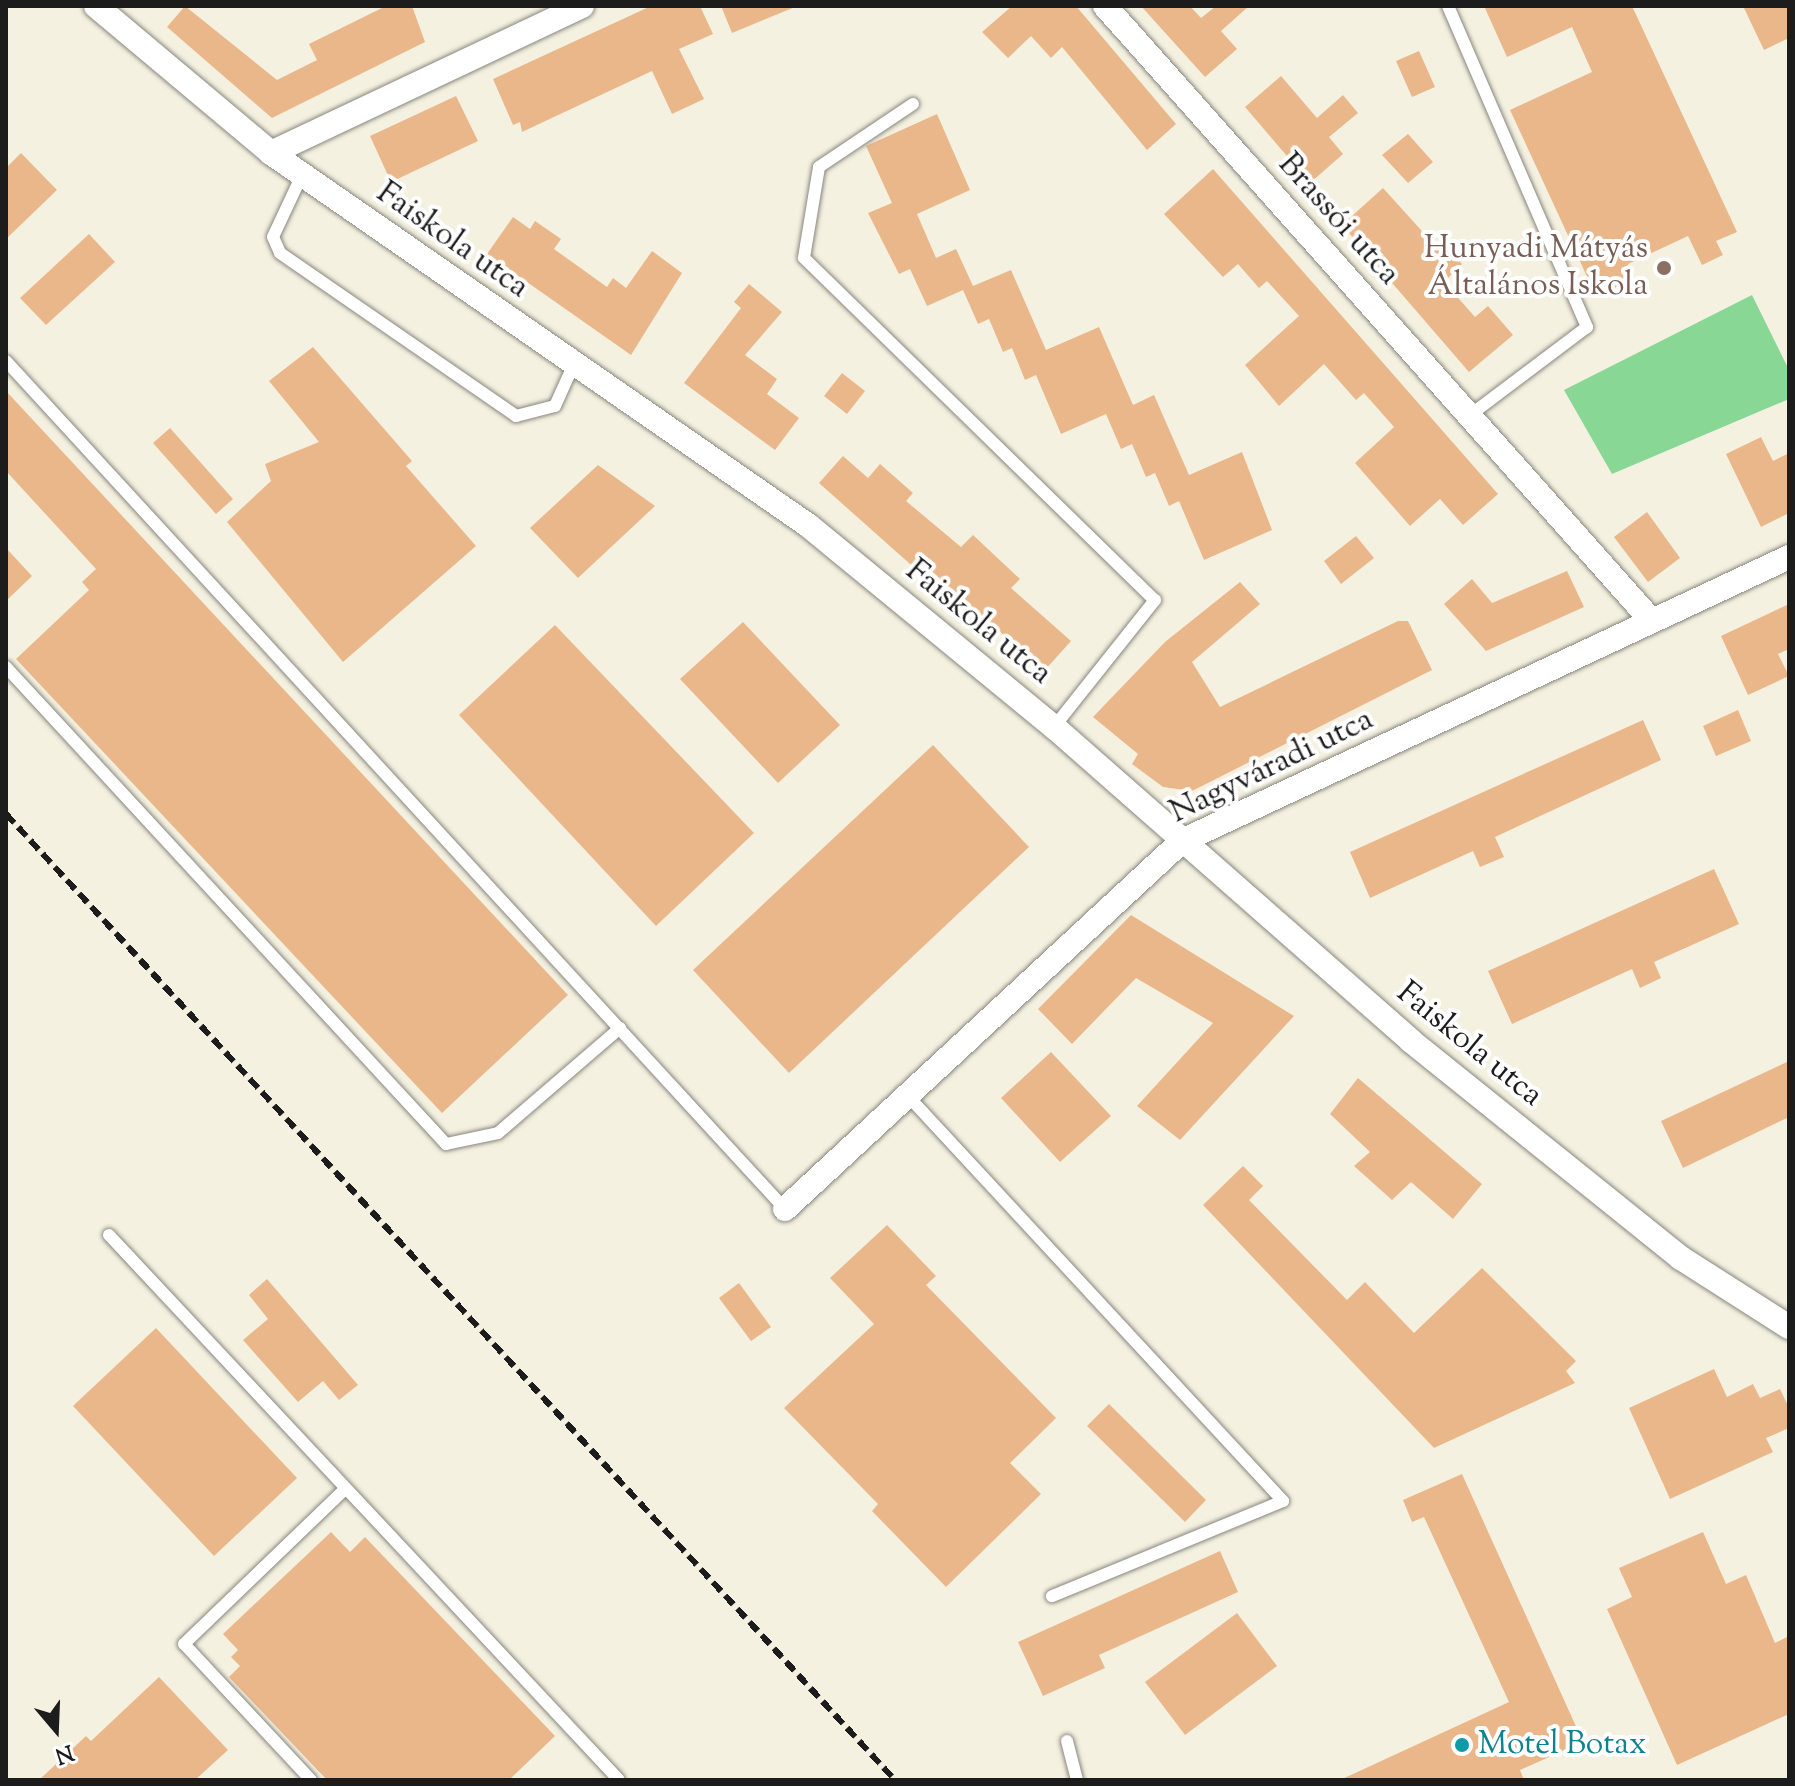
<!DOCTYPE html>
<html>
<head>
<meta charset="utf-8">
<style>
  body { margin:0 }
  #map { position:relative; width:1795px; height:1786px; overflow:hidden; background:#f5f1e1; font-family:"Sorts Mill Goudy",serif }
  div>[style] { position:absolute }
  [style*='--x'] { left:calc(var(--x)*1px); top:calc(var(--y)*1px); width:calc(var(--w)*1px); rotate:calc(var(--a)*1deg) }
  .green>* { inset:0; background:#88d795 }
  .building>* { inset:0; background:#eab78b }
  .roads { filter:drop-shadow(0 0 2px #88867e) drop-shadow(0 0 2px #88867e) }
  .lane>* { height:12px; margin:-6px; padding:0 6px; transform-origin:6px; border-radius:6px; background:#fff }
  .street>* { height:24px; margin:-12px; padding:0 12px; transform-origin:12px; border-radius:12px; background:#fff }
  .rail>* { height:6px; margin-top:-3px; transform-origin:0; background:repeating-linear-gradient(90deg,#1c1c1c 0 12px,transparent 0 18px) }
  .dots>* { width:22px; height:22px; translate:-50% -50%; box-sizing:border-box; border:4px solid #fff; border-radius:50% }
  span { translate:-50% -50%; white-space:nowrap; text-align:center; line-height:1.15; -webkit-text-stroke:8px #fff; paint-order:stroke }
  .street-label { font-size:32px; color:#1c1c1c }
  .education-label { font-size:32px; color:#785e54 }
  .right { translate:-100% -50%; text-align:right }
  .culture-label { font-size:32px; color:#0d838f }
  .left { translate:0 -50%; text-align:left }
  .frame { position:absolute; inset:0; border:8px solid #1c1c1c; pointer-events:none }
  .north { position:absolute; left:16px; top:1690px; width:80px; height:80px; -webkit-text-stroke:6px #fff; paint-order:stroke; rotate:161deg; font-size:22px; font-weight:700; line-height:32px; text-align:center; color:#1c1c1c }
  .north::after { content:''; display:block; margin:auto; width:28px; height:36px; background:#1c1c1c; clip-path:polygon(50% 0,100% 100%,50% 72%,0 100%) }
</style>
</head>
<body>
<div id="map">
  <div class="green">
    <div style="clip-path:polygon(1752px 295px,1789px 370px,1789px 399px,1612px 474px,1564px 390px)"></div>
  </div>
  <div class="building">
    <div style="clip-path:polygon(185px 6px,277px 80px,317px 60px,309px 44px,386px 6px,412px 6px,425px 42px,272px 118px,167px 27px)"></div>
    <div style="clip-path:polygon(651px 6px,700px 6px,713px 34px,679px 49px,704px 99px,672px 114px,652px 71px,522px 132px,520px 122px,513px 125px,493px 79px)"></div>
    <div style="clip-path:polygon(721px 6px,795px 6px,795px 7px,732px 33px)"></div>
    <div style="clip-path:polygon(1012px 6px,1076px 6px,1176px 124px,1147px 150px,1062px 47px,1051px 58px,1031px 36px,1008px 58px,982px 32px)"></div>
    <div style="clip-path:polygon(1141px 6px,1190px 6px,1201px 18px,1216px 6px,1249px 6px,1221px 31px,1237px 49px,1205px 77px)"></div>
    <div style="clip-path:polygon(1484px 6px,1632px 6px,1737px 232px,1716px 241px,1723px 255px,1702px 265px,1688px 236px,1628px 264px,1634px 279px,1596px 296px,1510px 110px,1592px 72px,1572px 27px,1507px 57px)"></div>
    <div style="clip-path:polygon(1743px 6px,1789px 6px,1789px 38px,1764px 50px)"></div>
    <div style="clip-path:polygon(1419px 51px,1435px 87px,1412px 97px,1396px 61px)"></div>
    <div style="clip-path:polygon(1281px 76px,1317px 118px,1343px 95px,1358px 113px,1329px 137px,1343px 154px,1310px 183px,1245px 107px)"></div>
    <div style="clip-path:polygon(456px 96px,478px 141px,391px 182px,370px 136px)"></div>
    <div style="clip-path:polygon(937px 114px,970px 190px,917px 214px,936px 258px,956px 249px,973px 286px,1011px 270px,1046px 350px,1099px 327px,1133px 405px,1154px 395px,1189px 475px,1242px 452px,1272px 530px,1204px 560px,1179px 501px,1169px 506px,1155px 473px,1146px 477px,1132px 444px,1121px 449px,1106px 414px,1061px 434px,1036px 375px,1025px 380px,1012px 348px,1003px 352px,989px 319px,978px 324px,963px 290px,927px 306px,910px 269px,899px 274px,868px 213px,892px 203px,866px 146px)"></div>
    <div style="clip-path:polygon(1408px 134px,1433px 162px,1408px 183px,1382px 155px)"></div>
    <div style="clip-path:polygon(21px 153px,57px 190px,6px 239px,6px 168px)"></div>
    <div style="clip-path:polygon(1213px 169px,1498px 494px,1463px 525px,1440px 499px,1410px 526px,1355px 463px,1394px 427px,1364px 393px,1356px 400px,1324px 364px,1279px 406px,1245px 365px,1299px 316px,1267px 281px,1259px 288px,1238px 264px,1223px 277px,1164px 214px)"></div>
    <div style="clip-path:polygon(1383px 188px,1440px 251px,1446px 246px,1462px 264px,1444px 282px,1475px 317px,1488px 306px,1513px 335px,1469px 372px,1342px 225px)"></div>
    <div style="clip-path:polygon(513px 217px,530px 229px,535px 221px,561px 239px,554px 249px,607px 287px,613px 278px,626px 288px,652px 251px,682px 273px,631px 355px,487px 254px)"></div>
    <div style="clip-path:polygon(89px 234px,115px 262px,46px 325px,20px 298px)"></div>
    <div style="clip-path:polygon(749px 284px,782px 312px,745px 355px,777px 379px,767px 394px,799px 418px,775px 450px,684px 383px,741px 308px,734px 302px)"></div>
    <div style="clip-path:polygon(313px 347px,412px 461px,406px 466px,476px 546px,343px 662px,227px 522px,271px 481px,265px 464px,319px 442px,269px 381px)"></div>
    <div style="clip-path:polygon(842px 373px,865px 391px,847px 414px,824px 396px)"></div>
    <div style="clip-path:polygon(6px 391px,568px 995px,442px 1113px,16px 659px,89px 590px,82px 582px,96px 569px,6px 471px)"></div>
    <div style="clip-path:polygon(170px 428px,233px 499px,216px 514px,153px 443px)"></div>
    <div style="clip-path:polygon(1761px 437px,1773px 461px,1789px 453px,1789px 513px,1761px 527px,1726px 454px)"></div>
    <div style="clip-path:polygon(843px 456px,868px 478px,880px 464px,913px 493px,906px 501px,961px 547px,973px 535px,1020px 579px,1011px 588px,1071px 641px,1044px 671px,925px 565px,919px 572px,819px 483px)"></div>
    <div style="clip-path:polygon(598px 465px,655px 506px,578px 578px,530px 528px)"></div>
    <div style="clip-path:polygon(1647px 512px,1680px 558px,1648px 582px,1614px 537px)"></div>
    <div style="clip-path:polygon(1356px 536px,1374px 558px,1341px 584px,1324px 561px)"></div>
    <div style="clip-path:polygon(6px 548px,32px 576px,6px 601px)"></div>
    <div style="clip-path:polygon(1567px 571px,1584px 607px,1486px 651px,1444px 604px,1472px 579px,1492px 603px)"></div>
    <div style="clip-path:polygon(1240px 582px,1260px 604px,1192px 662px,1220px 707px,1398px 621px,1408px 621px,1432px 670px,1192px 791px,1163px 787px,1132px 764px,1138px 754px,1093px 717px,1165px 642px)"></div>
    <div style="clip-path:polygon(1789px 604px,1789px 649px,1778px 654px,1789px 676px,1748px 695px,1721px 636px)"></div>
    <div style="clip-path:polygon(743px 622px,840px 725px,778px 783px,680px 679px)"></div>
    <div style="clip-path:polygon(555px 625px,754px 833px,656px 926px,459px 715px)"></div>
    <div style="clip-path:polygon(1738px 710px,1751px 741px,1716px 756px,1703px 726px)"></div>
    <div style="clip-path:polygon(1643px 720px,1661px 760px,1495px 837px,1504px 857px,1480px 867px,1473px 851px,1370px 898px,1350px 852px)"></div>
    <div style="clip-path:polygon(933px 745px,1029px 847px,789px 1073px,693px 970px)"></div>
    <div style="clip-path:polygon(1714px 869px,1739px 924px,1654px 962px,1661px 978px,1640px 988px,1632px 969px,1512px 1024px,1488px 971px)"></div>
    <div style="clip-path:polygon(1131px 915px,1294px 1016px,1180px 1140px,1137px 1106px,1213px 1023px,1136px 978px,1072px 1044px,1038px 1009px)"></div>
    <div style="clip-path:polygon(1051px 1052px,1111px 1116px,1060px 1162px,1001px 1098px)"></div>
    <div style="clip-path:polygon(1789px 1061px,1789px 1117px,1683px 1168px,1661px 1121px)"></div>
    <div style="clip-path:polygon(1358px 1078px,1482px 1184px,1453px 1219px,1411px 1182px,1392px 1200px,1354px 1166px,1370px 1152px,1330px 1114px)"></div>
    <div style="clip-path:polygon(1243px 1166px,1263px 1186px,1249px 1200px,1347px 1300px,1365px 1282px,1414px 1333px,1482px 1268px,1576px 1361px,1566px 1371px,1575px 1383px,1434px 1448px,1203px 1205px)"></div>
    <div style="clip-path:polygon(887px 1225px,936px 1276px,926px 1285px,1056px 1418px,1010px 1463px,1041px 1494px,946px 1587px,872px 1511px,878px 1504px,784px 1408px,874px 1324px,830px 1278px)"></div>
    <div style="clip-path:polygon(267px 1279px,358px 1385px,339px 1400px,323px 1381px,298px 1402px,243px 1340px,268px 1319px,249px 1295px)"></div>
    <div style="clip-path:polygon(739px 1283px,771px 1327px,751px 1341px,719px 1298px)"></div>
    <div style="clip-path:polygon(156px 1328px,297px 1478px,214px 1556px,73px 1406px)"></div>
    <div style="clip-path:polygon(1714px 1369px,1727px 1397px,1753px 1384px,1760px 1398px,1780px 1389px,1789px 1408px,1789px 1428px,1766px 1438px,1773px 1452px,1670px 1499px,1629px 1408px)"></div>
    <div style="clip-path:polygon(1109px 1404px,1206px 1500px,1185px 1522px,1087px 1426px)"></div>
    <div style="clip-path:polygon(1462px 1474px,1583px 1742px,1520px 1770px,1524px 1780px,1340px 1780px,1509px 1702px,1424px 1517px,1412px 1522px,1403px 1500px)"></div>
    <div style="clip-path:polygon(331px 1532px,350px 1552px,365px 1537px,555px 1736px,509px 1780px,327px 1780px,229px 1677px,240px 1666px,231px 1657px,238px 1650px,223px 1634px)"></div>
    <div style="clip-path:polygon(1703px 1532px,1726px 1584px,1746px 1575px,1775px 1643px,1789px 1636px,1789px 1714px,1677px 1765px,1607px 1609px,1632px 1597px,1619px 1568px)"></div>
    <div style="clip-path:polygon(1220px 1551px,1238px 1592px,1099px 1655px,1105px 1668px,1043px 1696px,1018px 1642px)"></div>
    <div style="clip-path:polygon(1237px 1613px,1277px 1666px,1185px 1735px,1145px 1682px)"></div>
    <div style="clip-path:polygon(159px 1677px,228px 1750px,195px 1780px,39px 1780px,86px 1736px,91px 1741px)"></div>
  </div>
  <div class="roads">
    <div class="lane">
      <div style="--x:1448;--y:6;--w:350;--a:66.6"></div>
      <div style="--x:1587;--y:327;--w:148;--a:143"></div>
      <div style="--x:913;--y:104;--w:113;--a:146.2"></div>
      <div style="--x:819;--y:167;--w:92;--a:99.4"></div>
      <div style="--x:804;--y:258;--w:490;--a:44.3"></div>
      <div style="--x:1155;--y:600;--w:162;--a:128.5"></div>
      <div style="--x:302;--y:175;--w:68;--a:115.1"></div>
      <div style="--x:273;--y:237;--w:17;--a:66"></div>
      <div style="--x:280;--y:253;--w:287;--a:34.6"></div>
      <div style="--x:516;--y:416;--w:40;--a:-14.4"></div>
      <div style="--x:555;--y:406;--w:44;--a:-65.8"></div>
      <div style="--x:6;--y:361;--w:1151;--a:47.43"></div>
      <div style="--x:6;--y:667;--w:649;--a:47.31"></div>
      <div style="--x:446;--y:1144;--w:53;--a:-11.9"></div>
      <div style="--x:498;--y:1133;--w:161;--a:-40.7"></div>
      <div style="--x:908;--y:1096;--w:552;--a:47.2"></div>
      <div style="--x:1283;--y:1501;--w:250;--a:157.6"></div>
      <div style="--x:109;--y:1235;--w:746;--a:46.9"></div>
      <div style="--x:1067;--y:1741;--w:40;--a:75.6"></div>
      <div style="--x:311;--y:1780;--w:186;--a:-133"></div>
      <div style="--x:184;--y:1644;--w:221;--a:-43.9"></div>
    </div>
    <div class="street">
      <div style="--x:96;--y:6;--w:229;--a:40"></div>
      <div style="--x:271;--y:153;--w:655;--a:34.73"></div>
      <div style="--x:809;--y:526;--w:317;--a:39.4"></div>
      <div style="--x:1054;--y:727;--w:475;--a:41.3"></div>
      <div style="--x:1411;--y:1041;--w:346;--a:38.8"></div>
      <div style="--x:1681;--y:1258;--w:128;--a:32.6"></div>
      <div style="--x:1105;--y:6;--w:822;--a:48.35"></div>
      <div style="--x:271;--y:153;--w:344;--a:-25.3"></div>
      <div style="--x:785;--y:1209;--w:541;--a:-42.83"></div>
      <div style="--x:1182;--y:841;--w:670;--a:-25.07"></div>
    </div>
  </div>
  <div class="rail">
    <div style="--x:6;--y:814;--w:1313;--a:47.38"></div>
  </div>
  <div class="dots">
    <div style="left:1664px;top:268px;background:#8d6e63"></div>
    <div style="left:1462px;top:1745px;background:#0f9aa8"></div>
  </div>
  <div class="street-label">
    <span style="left:1338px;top:220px;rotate:48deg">Brassói utca</span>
    <span style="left:452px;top:241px;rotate:35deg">Faiskola utca</span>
    <span style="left:978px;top:623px;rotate:39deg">Faiskola utca</span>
    <span style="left:1272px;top:767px;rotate:-26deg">Nagyváradi utca</span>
    <span style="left:1469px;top:1045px;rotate:39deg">Faiskola utca</span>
  </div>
  <div class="education-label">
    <span class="right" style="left:1648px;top:268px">Hunyadi Mátyás<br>Általános Iskola</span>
  </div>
  <div class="culture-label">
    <span class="left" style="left:1478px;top:1745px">Motel Botax</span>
  </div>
  <div class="frame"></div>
  <div class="north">N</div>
</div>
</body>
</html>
